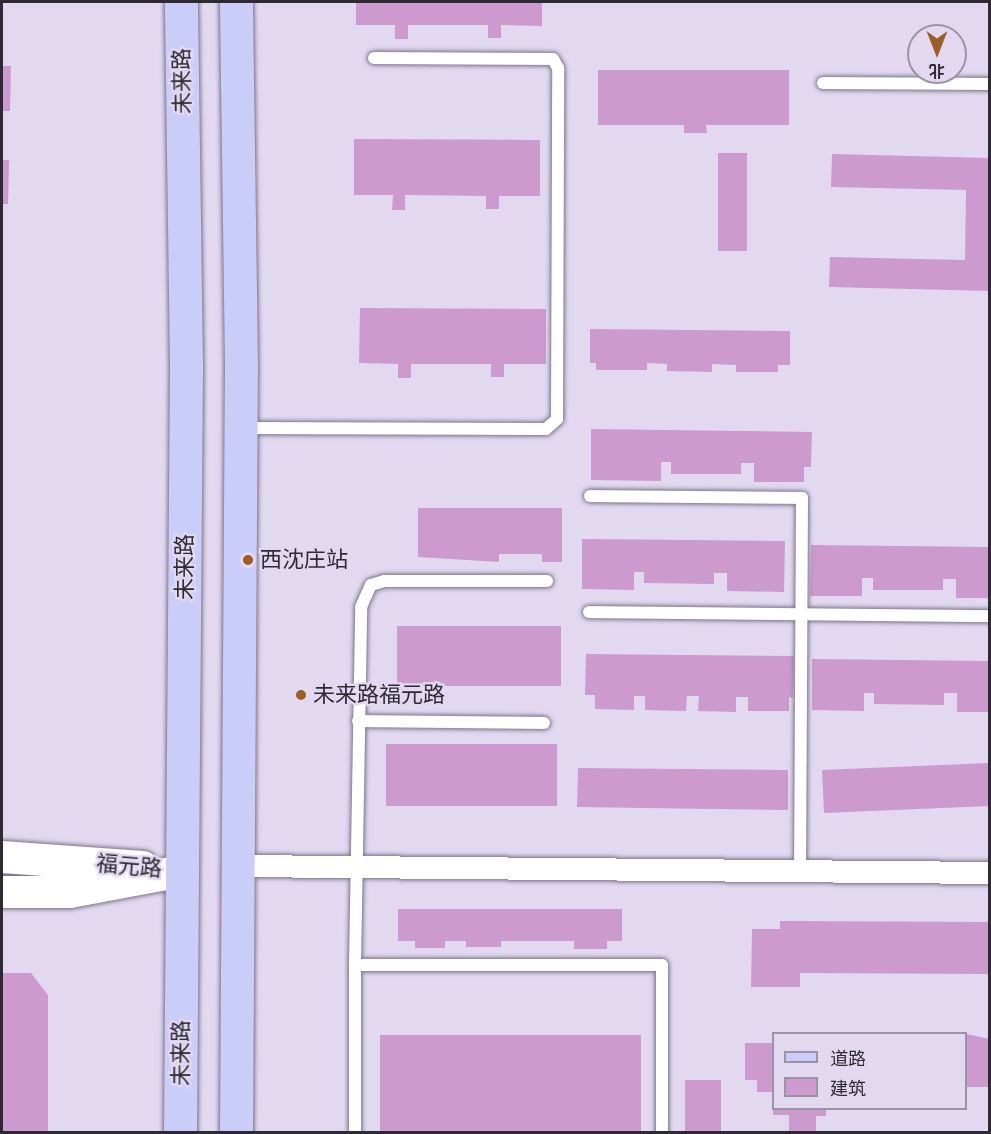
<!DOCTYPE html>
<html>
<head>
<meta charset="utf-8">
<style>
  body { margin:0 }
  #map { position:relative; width:991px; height:1134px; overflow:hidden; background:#e2d9f1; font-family:"Space Grotesk","Noto Sans SC",sans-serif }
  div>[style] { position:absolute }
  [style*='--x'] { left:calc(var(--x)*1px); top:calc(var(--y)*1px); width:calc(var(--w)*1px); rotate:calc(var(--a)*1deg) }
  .building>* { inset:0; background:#cc9acd }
  .roads { filter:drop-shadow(0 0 2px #7d758a) drop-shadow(0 0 2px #7d758a) }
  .lane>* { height:12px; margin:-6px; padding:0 6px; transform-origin:6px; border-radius:6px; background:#fff }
  .street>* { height:22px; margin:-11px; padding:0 11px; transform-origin:11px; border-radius:11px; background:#fff }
  .secondary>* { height:32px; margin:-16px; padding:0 16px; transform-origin:16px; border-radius:16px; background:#fff }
  .primary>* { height:33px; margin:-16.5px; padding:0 16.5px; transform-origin:16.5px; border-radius:16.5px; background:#cacdf7 }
  .dots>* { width:16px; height:16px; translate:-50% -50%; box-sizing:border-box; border:3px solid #e2d9f1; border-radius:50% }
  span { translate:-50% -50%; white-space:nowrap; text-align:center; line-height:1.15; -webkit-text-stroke:4.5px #e2d9f1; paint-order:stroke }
  .street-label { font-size:22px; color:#2e2a33 }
  .poi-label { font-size:22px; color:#2e2a33 }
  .left { translate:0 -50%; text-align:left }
  .frame { position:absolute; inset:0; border:3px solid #2e2a33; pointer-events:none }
  .legend { position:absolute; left:772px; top:1032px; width:195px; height:78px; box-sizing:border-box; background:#e2d9f1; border:2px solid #9a93a5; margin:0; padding:8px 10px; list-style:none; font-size:18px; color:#2e2a33 }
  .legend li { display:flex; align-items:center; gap:12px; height:30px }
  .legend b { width:30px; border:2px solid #9a93a5 }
  .north { position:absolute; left:907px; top:24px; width:60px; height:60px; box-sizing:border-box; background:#e2d9f1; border:2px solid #9a93a5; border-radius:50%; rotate:180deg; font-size:16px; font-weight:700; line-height:24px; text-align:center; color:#2e2a33 }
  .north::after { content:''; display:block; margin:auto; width:21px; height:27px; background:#9d5d26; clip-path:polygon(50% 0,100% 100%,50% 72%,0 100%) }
</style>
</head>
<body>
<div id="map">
  <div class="building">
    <div style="clip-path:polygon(356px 2px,542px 2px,542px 26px,501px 25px,501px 38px,488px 38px,488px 25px,408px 25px,408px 39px,395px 39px,395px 25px,356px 25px)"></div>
    <div style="clip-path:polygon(2px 66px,11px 66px,10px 111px,2px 111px)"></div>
    <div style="clip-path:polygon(598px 70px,789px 70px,789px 125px,706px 125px,707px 133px,684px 133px,684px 125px,598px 125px)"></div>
    <div style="clip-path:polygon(354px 139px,540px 140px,540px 196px,499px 196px,499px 209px,486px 209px,486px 196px,405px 195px,405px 210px,392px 210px,393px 195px,354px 195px)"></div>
    <div style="clip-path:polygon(718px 153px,747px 153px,747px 251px,718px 251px)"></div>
    <div style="clip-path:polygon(832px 154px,990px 158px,990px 291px,829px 287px,830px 257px,965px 260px,966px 190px,831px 187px)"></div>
    <div style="clip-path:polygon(2px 160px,9px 160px,8px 204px,2px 204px)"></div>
    <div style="clip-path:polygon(360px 308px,546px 309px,546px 364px,504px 364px,504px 377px,491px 377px,491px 364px,411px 364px,411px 378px,398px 378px,398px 364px,359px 363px)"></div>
    <div style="clip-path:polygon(590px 329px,790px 331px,790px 365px,778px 365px,778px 372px,736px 372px,736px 365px,712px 364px,712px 372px,667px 371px,667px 364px,647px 363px,647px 370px,596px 370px,596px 363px,590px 363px)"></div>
    <div style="clip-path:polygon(591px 429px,812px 432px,811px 467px,804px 467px,804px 482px,754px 482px,754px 463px,741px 463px,741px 474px,671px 474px,671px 462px,661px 462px,661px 481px,591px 480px)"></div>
    <div style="clip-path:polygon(418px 508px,562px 508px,562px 562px,542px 562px,542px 554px,499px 554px,499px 562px,418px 557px)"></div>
    <div style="clip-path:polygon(582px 539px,785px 541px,784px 592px,727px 591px,727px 573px,714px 573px,714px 584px,644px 583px,644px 572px,634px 572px,634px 590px,582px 589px)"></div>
    <div style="clip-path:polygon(811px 545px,990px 547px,990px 598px,956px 598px,956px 579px,943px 579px,943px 590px,873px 590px,873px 578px,862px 578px,862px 596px,810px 596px)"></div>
    <div style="clip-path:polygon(397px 626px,561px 626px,561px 686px,397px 686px)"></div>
    <div style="clip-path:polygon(586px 654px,794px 656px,793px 698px,789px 697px,789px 711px,748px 711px,748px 697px,736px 697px,736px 712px,698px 711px,699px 696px,687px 696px,686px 711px,645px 710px,645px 696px,634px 696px,634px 710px,595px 709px,595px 695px,585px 695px)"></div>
    <div style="clip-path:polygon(812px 659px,990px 661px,990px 712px,957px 712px,957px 693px,944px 693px,944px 705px,874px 704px,874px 693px,864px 693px,864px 711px,812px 710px)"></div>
    <div style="clip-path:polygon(386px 744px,557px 744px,557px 806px,386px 806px)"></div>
    <div style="clip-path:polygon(990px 763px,990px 806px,824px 813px,822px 770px)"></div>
    <div style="clip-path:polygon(578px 768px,788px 770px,788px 810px,577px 807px)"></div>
    <div style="clip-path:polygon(398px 909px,622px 909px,622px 941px,607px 941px,607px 949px,574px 949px,574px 941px,501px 941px,501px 947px,466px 947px,466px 941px,445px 941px,445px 948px,415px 948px,415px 941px,398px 941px)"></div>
    <div style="clip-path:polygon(780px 921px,990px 922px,990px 974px,800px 973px,800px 987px,751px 987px,752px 929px,780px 929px)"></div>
    <div style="clip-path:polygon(2px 973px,31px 973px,48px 995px,48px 1132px,2px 1132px)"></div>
    <div style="clip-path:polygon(966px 1034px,990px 1039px,990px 1087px,966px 1087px)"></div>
    <div style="clip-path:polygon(380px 1035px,641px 1035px,641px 1132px,380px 1132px)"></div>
    <div style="clip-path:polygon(745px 1043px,774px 1043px,774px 1092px,757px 1092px,757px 1080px,745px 1080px)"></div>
    <div style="clip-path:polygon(685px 1080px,721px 1080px,721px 1132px,685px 1132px)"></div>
    <div style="clip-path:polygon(773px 1108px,826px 1108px,826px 1116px,816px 1116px,816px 1132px,789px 1132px,789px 1115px,773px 1115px)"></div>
  </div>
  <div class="roads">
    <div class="lane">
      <div style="--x:823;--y:83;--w:167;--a:0.3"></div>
      <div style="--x:241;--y:428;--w:305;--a:0.2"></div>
      <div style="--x:546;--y:429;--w:15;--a:-42"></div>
      <div style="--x:557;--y:419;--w:351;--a:-89.8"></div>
      <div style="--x:558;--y:68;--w:10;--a:-119"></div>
      <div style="--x:553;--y:59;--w:179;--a:-179.7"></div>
      <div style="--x:590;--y:496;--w:212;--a:0.5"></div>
      <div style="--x:802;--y:498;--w:373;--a:90.3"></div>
      <div style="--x:589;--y:612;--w:401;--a:0.6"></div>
      <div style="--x:358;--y:721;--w:186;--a:0.6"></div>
      <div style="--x:355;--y:965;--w:358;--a:-89"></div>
      <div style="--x:361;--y:607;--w:24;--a:-66"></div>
      <div style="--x:371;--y:585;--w:14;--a:-17"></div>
      <div style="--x:384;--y:581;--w:163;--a:0"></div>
      <div style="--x:355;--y:1132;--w:167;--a:-90"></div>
      <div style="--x:355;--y:965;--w:307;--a:0"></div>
      <div style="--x:662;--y:965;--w:167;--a:90"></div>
    </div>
    <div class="street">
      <div style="--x:237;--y:866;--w:753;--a:0.53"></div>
    </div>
    <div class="secondary">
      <div style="--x:2;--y:857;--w:141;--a:4.1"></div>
      <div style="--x:2;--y:892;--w:68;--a:0"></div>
      <div style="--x:70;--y:892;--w:114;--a:-10.6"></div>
    </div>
    <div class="primary">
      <div style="--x:180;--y:1132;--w:766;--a:-89.55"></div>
      <div style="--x:186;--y:366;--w:364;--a:-90.8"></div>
      <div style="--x:236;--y:1132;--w:766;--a:-89.63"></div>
      <div style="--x:241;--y:366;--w:364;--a:-90.8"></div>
    </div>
  </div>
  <div class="dots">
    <div style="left:248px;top:560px;background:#9d5d26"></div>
    <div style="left:301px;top:695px;background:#9d5d26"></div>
  </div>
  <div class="street-label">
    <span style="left:182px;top:81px;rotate:-91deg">未来路</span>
    <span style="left:185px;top:567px;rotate:-90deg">未来路</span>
    <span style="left:129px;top:866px;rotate:5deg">福元路</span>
    <span style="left:181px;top:1053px;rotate:-90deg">未来路</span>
  </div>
  <div class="poi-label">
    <span class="left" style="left:260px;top:560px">西沈庄站</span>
    <span class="left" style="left:313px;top:695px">未来路福元路</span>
  </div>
  <div class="frame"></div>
  <ul class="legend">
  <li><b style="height:8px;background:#cacdf7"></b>道路</li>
  <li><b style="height:16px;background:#cc9acd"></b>建筑</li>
  </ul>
  <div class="north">北</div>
</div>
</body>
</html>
